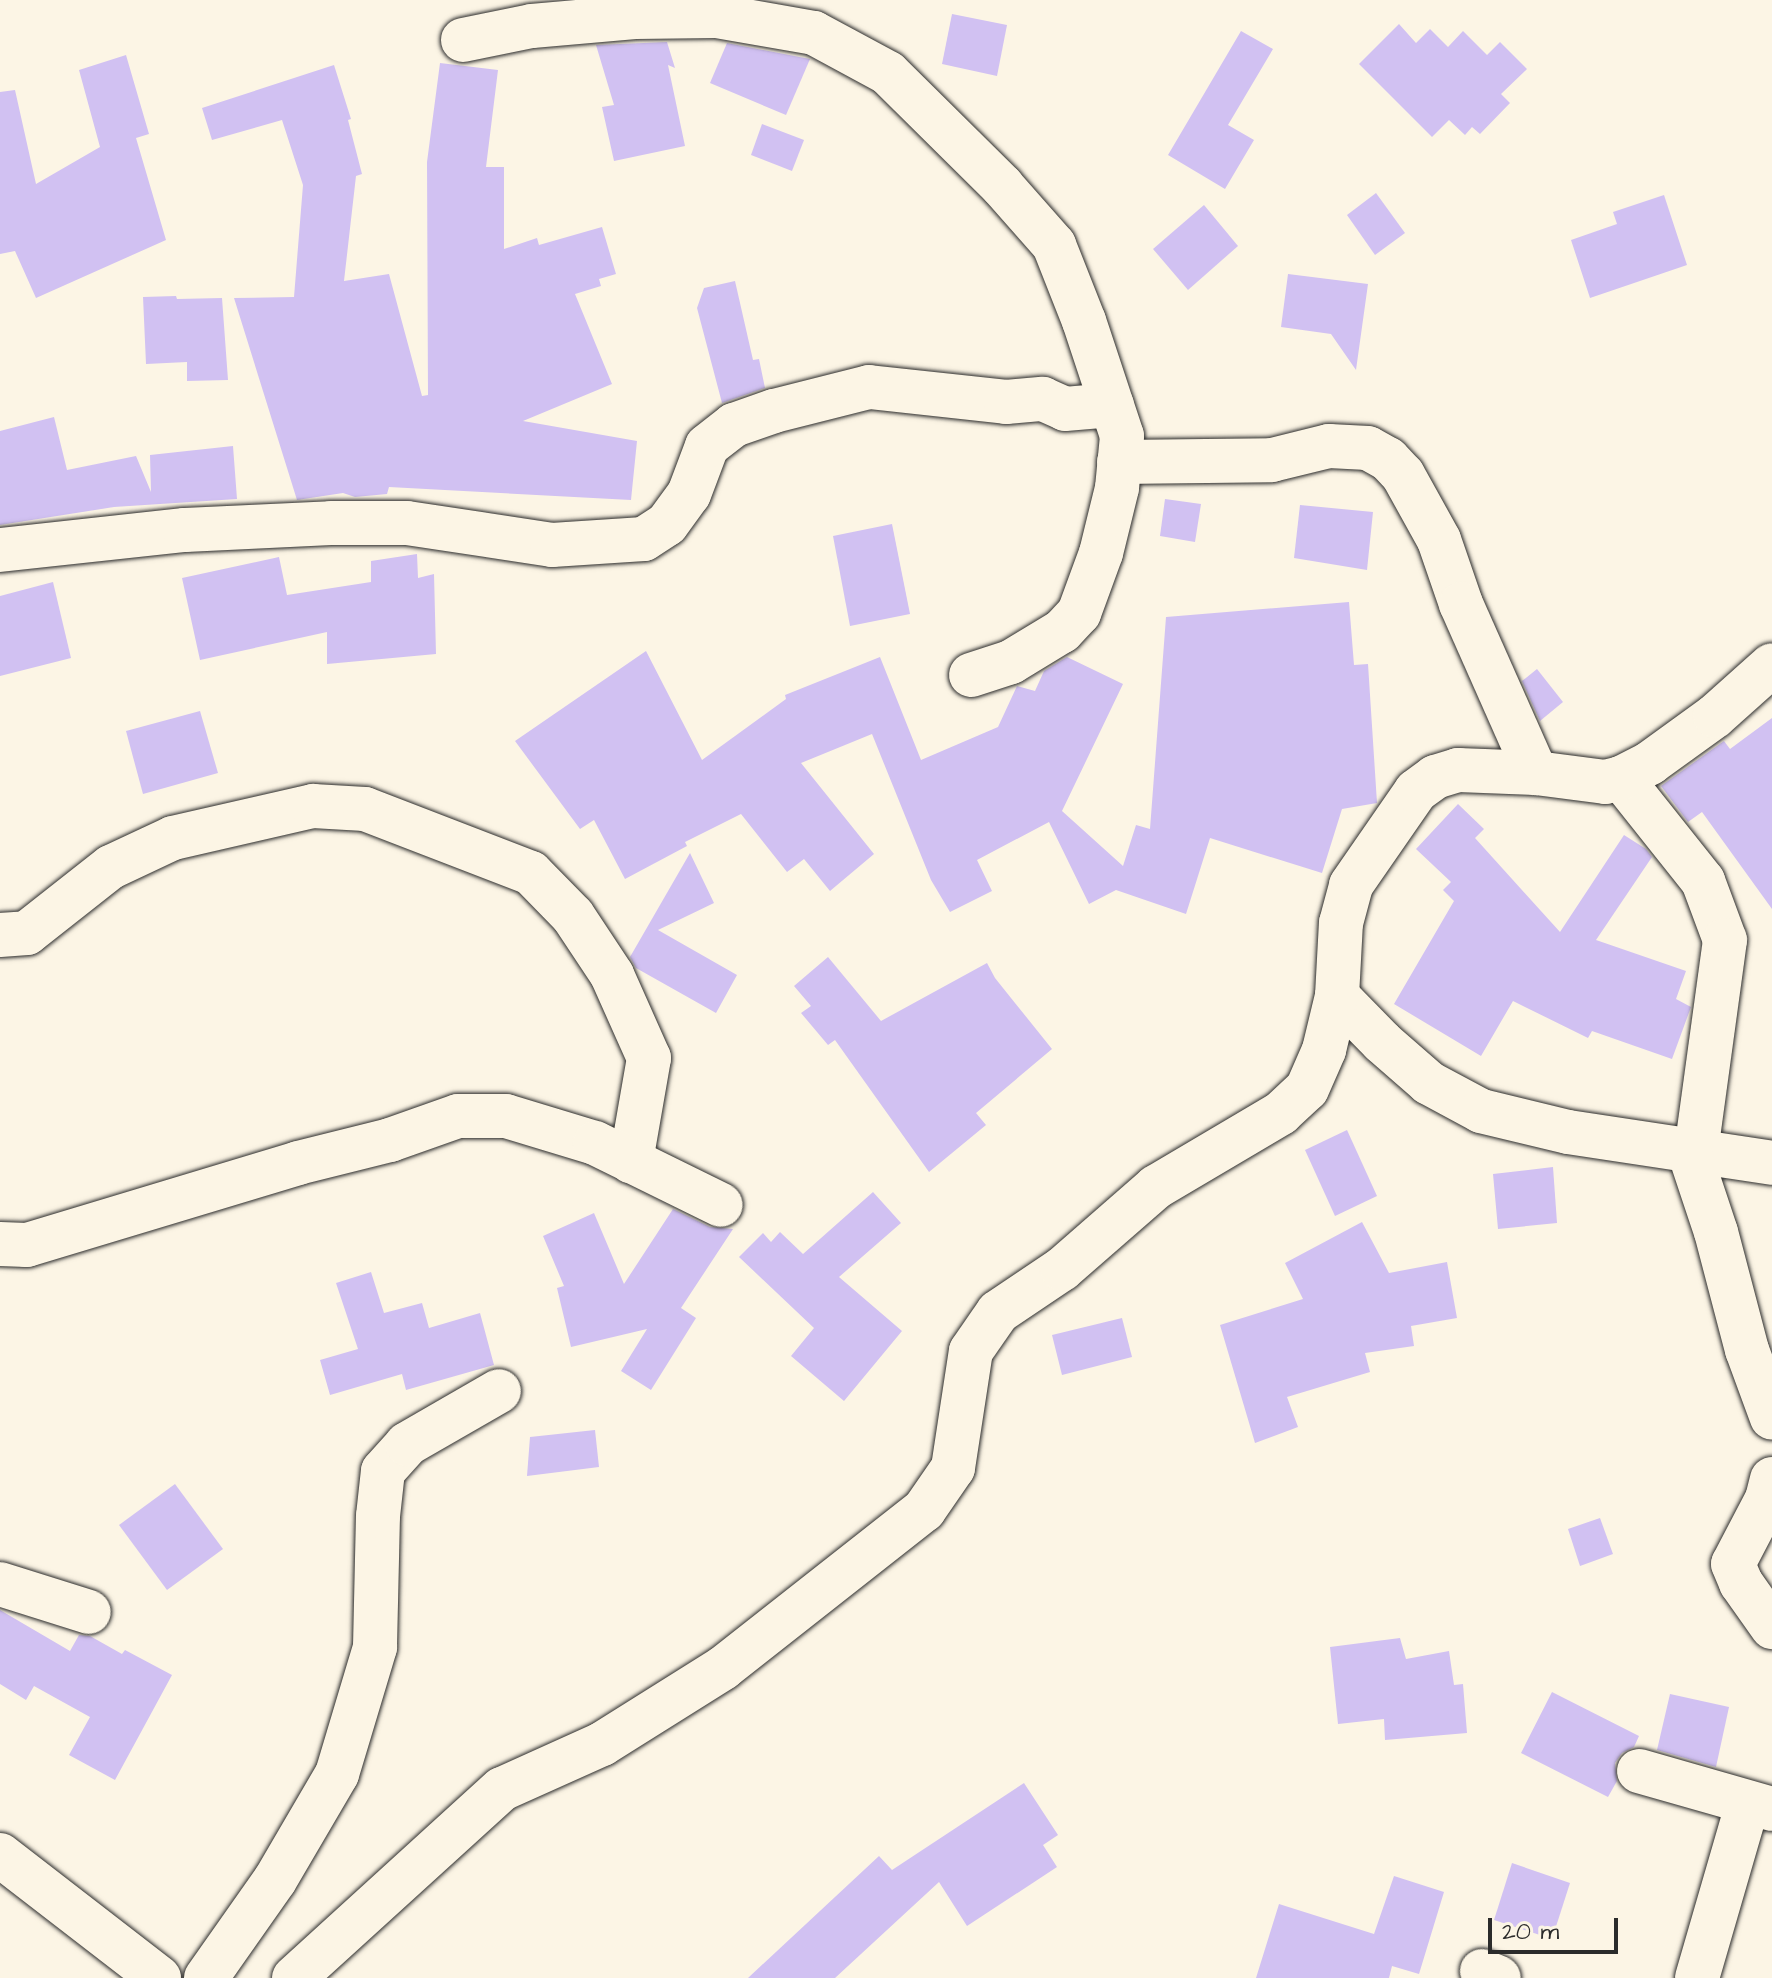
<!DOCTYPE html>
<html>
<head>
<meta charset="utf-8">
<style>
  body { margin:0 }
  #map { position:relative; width:1772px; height:1978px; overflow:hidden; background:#fcf5e5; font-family:"Architects Daughter",sans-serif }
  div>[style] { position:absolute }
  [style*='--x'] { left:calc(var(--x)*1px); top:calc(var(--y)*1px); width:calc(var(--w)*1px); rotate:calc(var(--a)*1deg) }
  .building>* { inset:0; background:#d1c1f2 }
  .roads { filter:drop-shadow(0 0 2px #2b2b2b) drop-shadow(0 0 2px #2b2b2b) }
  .minor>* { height:44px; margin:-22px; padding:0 22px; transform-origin:22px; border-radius:22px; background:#fcf5e5 }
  span { translate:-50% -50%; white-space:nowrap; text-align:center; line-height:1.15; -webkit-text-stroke:8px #fcf5e5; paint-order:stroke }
  .scale { position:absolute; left:1488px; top:1918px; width:130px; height:36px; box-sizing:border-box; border:4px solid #2b2b2b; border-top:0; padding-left:10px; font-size:24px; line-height:28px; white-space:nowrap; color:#2b2b2b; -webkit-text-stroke:6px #fcf5e5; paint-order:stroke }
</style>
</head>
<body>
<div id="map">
  <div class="building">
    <div style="clip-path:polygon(952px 14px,1007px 25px,997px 76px,942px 64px)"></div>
    <div style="clip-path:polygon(1399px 24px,1416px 43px,1430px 29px,1448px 47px,1463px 31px,1487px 55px,1500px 42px,1527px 69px,1501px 94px,1510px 103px,1480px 134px,1472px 127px,1465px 135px,1449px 120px,1432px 137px,1359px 64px)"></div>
    <div style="clip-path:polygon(1241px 31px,1273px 49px,1228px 125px,1254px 140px,1225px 189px,1168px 155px)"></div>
    <div style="clip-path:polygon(667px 42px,675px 68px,668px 65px,685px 146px,614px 161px,602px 107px,614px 105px,596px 45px)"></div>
    <div style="clip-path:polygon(727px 43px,810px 59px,786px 115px,710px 83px)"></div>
    <div style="clip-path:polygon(126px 55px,149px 134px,136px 138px,166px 240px,36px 298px,15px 251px,0 254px,0 92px,15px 90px,36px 184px,100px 147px,79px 70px)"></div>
    <div style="clip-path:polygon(440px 63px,498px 70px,486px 167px,504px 167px,504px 249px,537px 238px,539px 245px,602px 227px,616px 274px,599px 279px,601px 286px,575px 294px,612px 384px,523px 421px,637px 441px,631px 500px,389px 487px,387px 494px,355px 497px,343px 493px,297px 500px,234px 298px,294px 297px,303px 185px,282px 120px,212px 140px,202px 108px,334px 65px,351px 119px,348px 120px,362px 174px,356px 176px,344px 281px,389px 274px,422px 396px,428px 395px,427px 162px)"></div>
    <div style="clip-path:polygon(762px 124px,804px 140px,792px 171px,751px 155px)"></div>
    <div style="clip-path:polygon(1376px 193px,1405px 233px,1375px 255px,1347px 215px)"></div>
    <div style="clip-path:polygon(1664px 195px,1687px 265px,1590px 298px,1571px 240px,1617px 224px,1613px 212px)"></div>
    <div style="clip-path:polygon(1204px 205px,1238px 246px,1188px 290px,1153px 249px)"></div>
    <div style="clip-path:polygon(1288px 274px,1368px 284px,1356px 370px,1331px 334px,1281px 327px)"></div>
    <div style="clip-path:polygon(735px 281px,753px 360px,759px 359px,765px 388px,722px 403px,697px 308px,704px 288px)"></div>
    <div style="clip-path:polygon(176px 296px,177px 299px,222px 298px,228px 380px,187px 381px,187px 362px,146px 364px,143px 297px)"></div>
    <div style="clip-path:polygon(54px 417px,67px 470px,136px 456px,151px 492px,150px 455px,233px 446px,237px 499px,114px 507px,0 525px,0 431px)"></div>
    <div style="clip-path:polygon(1165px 499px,1201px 504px,1195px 542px,1160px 536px)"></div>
    <div style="clip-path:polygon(1300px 505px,1373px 512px,1367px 570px,1294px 558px)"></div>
    <div style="clip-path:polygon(892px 524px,910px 614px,850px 626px,833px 536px)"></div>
    <div style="clip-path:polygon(417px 554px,418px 578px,434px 574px,436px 654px,327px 664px,327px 632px,200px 660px,182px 578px,279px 557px,287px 595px,371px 582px,371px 561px)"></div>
    <div style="clip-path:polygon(53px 582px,71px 658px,0 676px,0 596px)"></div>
    <div style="clip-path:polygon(1349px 602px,1354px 665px,1368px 664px,1377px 803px,1342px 809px,1322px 873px,1210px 838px,1186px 914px,1116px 890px,1089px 904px,1049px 822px,977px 860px,992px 891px,950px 912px,931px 880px,872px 734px,801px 763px,874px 854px,830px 891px,804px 859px,787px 872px,741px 814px,685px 842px,687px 846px,625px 879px,594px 820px,580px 829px,515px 741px,646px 651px,702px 760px,786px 699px,785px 695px,880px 657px,921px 760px,998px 727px,1017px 686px,1035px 691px,1044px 671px,1067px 657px,1123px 684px,1062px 811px,1123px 866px,1136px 825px,1150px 829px,1166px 617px)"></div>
    <div style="clip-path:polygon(1537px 669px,1563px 702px,1540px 721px,1522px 681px)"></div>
    <div style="clip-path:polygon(200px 711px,218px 773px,143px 794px,126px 731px)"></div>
    <div style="clip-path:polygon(1772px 718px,1772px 909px,1702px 812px,1688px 822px,1661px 786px,1724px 741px,1730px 749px)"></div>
    <div style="clip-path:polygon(1458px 804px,1484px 829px,1475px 838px,1560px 932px,1624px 835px,1646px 849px,1652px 857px,1596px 940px,1686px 971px,1676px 999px,1691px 1007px,1672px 1059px,1592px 1031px,1588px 1038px,1513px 1001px,1481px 1056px,1394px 1004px,1454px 901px,1443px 890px,1451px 882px,1416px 849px)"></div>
    <div style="clip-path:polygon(690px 853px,714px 903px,658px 930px,737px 975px,716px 1013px,636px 968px,630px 957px)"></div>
    <div style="clip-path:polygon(828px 957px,881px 1021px,987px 963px,995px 978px,1052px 1049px,976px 1113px,986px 1125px,929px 1172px,835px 1040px,828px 1045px,801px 1013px,811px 1006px,794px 986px)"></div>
    <div style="clip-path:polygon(1347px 1130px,1377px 1196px,1335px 1216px,1305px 1150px)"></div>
    <div style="clip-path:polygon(1553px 1167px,1557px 1223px,1498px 1229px,1493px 1174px)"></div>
    <div style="clip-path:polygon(873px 1192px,901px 1223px,839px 1277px,902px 1331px,844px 1401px,791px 1356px,814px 1328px,739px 1257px,763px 1233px,771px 1242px,780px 1232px,803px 1254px)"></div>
    <div style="clip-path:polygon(673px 1209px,710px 1227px,733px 1229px,681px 1308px,696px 1318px,651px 1390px,621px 1371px,647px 1329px,571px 1347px,557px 1288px,564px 1286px,543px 1236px,594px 1213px,624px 1284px)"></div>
    <div style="clip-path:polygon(1362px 1222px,1389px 1273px,1447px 1262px,1457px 1318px,1411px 1326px,1414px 1346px,1365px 1353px,1370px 1372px,1287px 1397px,1298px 1427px,1255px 1443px,1220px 1325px,1303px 1299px,1285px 1263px)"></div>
    <div style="clip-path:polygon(371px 1272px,384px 1313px,422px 1303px,429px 1328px,480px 1313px,494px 1365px,406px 1390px,402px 1374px,330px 1395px,320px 1360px,358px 1349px,336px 1283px)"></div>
    <div style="clip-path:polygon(1122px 1318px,1132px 1357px,1062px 1375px,1052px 1335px)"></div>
    <div style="clip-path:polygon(595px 1430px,599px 1467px,527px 1476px,530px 1437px)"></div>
    <div style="clip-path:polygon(175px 1484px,223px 1549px,167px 1590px,119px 1525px)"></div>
    <div style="clip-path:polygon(1600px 1518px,1613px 1554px,1580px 1566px,1568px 1529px)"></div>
    <div style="clip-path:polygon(0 1610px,70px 1651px,79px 1635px,90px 1636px,122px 1654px,125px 1650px,172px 1675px,115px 1780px,69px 1755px,90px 1717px,34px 1686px,26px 1700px,0 1684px)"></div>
    <div style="clip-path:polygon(1400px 1638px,1406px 1659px,1449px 1651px,1454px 1685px,1463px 1684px,1467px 1733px,1385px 1740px,1384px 1719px,1338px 1724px,1330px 1647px)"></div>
    <div style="clip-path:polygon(1552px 1692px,1639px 1736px,1634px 1747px,1622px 1753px,1615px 1763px,1617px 1781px,1608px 1797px,1521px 1753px)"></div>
    <div style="clip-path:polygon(1670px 1694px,1729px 1707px,1716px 1767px,1657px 1750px)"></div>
    <div style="clip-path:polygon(1024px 1783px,1058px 1835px,1043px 1845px,1057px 1867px,967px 1926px,939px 1882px,835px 1978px,748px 1978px,879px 1856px,892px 1870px)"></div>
    <div style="clip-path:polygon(1512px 1863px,1570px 1883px,1552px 1939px,1494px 1920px)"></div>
    <div style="clip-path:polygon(1394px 1876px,1444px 1892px,1419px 1974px,1392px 1966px,1389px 1978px,1256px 1978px,1279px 1904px,1374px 1934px)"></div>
  </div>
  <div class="roads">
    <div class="minor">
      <div style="--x:463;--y:40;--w:70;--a:-11.5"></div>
      <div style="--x:532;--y:26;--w:103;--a:-5"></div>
      <div style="--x:635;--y:17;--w:82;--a:-0.7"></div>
      <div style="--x:717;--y:16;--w:98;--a:9.9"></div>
      <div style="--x:814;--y:33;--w:84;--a:28.4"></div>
      <div style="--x:888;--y:73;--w:161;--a:44.7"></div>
      <div style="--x:1002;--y:186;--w:79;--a:48.6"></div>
      <div style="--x:1054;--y:245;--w:82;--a:68.5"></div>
      <div style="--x:1084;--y:321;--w:121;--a:71.7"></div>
      <div style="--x:1122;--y:436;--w:52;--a:95.5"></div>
      <div style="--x:1117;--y:488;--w:67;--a:103.8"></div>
      <div style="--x:1101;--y:553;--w:64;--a:110.1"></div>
      <div style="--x:1079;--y:613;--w:25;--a:133"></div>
      <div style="--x:1062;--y:631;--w:60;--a:148.7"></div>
      <div style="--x:1011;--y:662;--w:42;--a:162"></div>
      <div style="--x:1119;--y:462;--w:153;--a:-0.7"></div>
      <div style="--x:1272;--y:460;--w:59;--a:-13.8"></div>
      <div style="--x:1329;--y:446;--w:39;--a:3"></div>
      <div style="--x:1368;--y:448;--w:23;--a:29"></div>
      <div style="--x:1388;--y:459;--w:22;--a:47"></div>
      <div style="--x:1403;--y:475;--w:74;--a:61"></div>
      <div style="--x:1439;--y:540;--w:68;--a:71"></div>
      <div style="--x:1461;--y:604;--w:185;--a:66.1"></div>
      <div style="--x:0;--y:550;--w:186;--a:-6.2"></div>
      <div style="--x:185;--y:530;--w:146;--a:-2.7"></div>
      <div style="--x:331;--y:523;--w:76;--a:0"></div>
      <div style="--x:407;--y:523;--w:147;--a:8.6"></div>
      <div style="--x:552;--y:545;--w:92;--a:-3.7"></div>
      <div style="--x:644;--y:539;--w:27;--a:-33"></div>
      <div style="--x:667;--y:524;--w:37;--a:-54"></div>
      <div style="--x:689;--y:494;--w:51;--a:-69.4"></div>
      <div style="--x:707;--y:446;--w:34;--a:-38"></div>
      <div style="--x:734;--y:425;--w:42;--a:-19.3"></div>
      <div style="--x:774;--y:411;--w:98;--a:-14.2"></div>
      <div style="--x:869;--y:387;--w:138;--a:6.2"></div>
      <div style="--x:1006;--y:402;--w:37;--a:-5"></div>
      <div style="--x:1043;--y:399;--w:24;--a:24"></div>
      <div style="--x:1065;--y:409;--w:47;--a:-4.9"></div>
      <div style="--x:1621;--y:778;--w:132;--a:51.5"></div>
      <div style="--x:1703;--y:881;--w:63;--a:69.6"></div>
      <div style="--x:1725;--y:940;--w:215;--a:97.8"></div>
      <div style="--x:0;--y:935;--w:27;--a:-4"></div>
      <div style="--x:27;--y:933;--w:107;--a:-38.2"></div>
      <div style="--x:111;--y:867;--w:68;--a:-25.1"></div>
      <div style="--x:173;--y:838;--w:144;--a:-12.9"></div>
      <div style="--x:313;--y:806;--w:52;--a:3.3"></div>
      <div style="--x:365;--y:809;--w:178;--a:21.1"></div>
      <div style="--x:531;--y:873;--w:60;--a:45.7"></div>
      <div style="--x:573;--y:916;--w:71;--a:56.5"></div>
      <div style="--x:612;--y:975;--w:91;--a:66"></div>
      <div style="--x:649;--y:1058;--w:105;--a:99.9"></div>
      <div style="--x:1337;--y:996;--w:64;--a:45.6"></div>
      <div style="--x:1382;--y:1042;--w:62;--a:41.1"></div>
      <div style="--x:1429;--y:1083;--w:59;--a:28.3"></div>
      <div style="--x:1481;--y:1111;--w:89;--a:13.6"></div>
      <div style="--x:1568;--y:1132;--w:206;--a:8.6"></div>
      <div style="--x:1689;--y:1151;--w:85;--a:71.6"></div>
      <div style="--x:1716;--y:1232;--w:122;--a:75.3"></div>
      <div style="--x:1747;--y:1350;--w:72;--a:69.8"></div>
      <div style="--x:0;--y:1244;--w:27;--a:2"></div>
      <div style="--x:27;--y:1245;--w:283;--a:-16.8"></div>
      <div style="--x:298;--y:1163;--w:95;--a:-14"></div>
      <div style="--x:390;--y:1140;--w:72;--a:-19.4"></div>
      <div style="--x:458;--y:1116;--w:48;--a:0"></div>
      <div style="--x:506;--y:1116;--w:93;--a:16.9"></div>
      <div style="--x:595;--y:1143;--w:140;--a:26.2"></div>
      <div style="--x:1772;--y:1479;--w:21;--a:104"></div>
      <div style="--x:1767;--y:1499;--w:73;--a:117.6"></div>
      <div style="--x:1733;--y:1564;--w:21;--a:67"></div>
      <div style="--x:1741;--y:1583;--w:54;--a:54.8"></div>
      <div style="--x:0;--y:1584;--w:93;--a:17.5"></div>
      <div style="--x:1639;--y:1771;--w:138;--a:15.9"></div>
      <div style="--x:0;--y:1855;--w:201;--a:37.7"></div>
      <div style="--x:1482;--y:1971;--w:18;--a:22"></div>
      <div style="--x:206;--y:1978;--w:120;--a:-54.9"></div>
      <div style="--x:275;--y:1880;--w:123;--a:-59.7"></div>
      <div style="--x:337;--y:1774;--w:133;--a:-73.3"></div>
      <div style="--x:375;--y:1647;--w:131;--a:-88.7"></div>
      <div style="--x:378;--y:1516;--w:45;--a:-83.7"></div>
      <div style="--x:383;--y:1471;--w:36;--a:-48"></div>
      <div style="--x:407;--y:1444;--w:106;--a:-29.9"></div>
      <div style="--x:294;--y:1978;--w:281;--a:-42.3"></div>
      <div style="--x:502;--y:1789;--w:110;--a:-24.2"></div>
      <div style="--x:602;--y:1744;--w:143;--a:-32.1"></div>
      <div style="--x:723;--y:1668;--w:256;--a:-38.2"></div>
      <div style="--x:924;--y:1510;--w:51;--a:-55.4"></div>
      <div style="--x:953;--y:1468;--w:118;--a:-81.3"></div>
      <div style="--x:971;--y:1351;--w:47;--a:-55.3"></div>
      <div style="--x:998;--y:1312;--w:77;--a:-33.9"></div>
      <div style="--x:1062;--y:1269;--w:125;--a:-41.1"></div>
      <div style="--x:1156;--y:1187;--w:145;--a:-30.6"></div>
      <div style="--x:1281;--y:1113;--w:35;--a:-43"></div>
      <div style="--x:1307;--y:1089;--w:43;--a:-66.4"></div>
      <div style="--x:1324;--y:1050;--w:56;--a:-76.5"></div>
      <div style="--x:1337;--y:996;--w:73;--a:-86.9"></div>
      <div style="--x:1341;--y:923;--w:39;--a:-75"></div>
      <div style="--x:1351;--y:885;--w:114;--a:-55.3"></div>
      <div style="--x:1416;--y:791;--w:24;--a:-36"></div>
      <div style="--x:1435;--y:777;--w:24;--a:-17"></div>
      <div style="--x:1458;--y:770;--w:78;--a:2.2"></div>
      <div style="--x:1536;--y:773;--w:70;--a:7.4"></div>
      <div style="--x:1605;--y:782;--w:16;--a:-14"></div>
      <div style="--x:1621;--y:778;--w:33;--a:-27"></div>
      <div style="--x:1650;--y:763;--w:80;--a:-35.9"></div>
      <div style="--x:1715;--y:716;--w:76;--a:-41.8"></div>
      <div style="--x:1697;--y:1978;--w:182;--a:-73.8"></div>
    </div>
  </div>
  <div class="scale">20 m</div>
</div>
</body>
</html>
